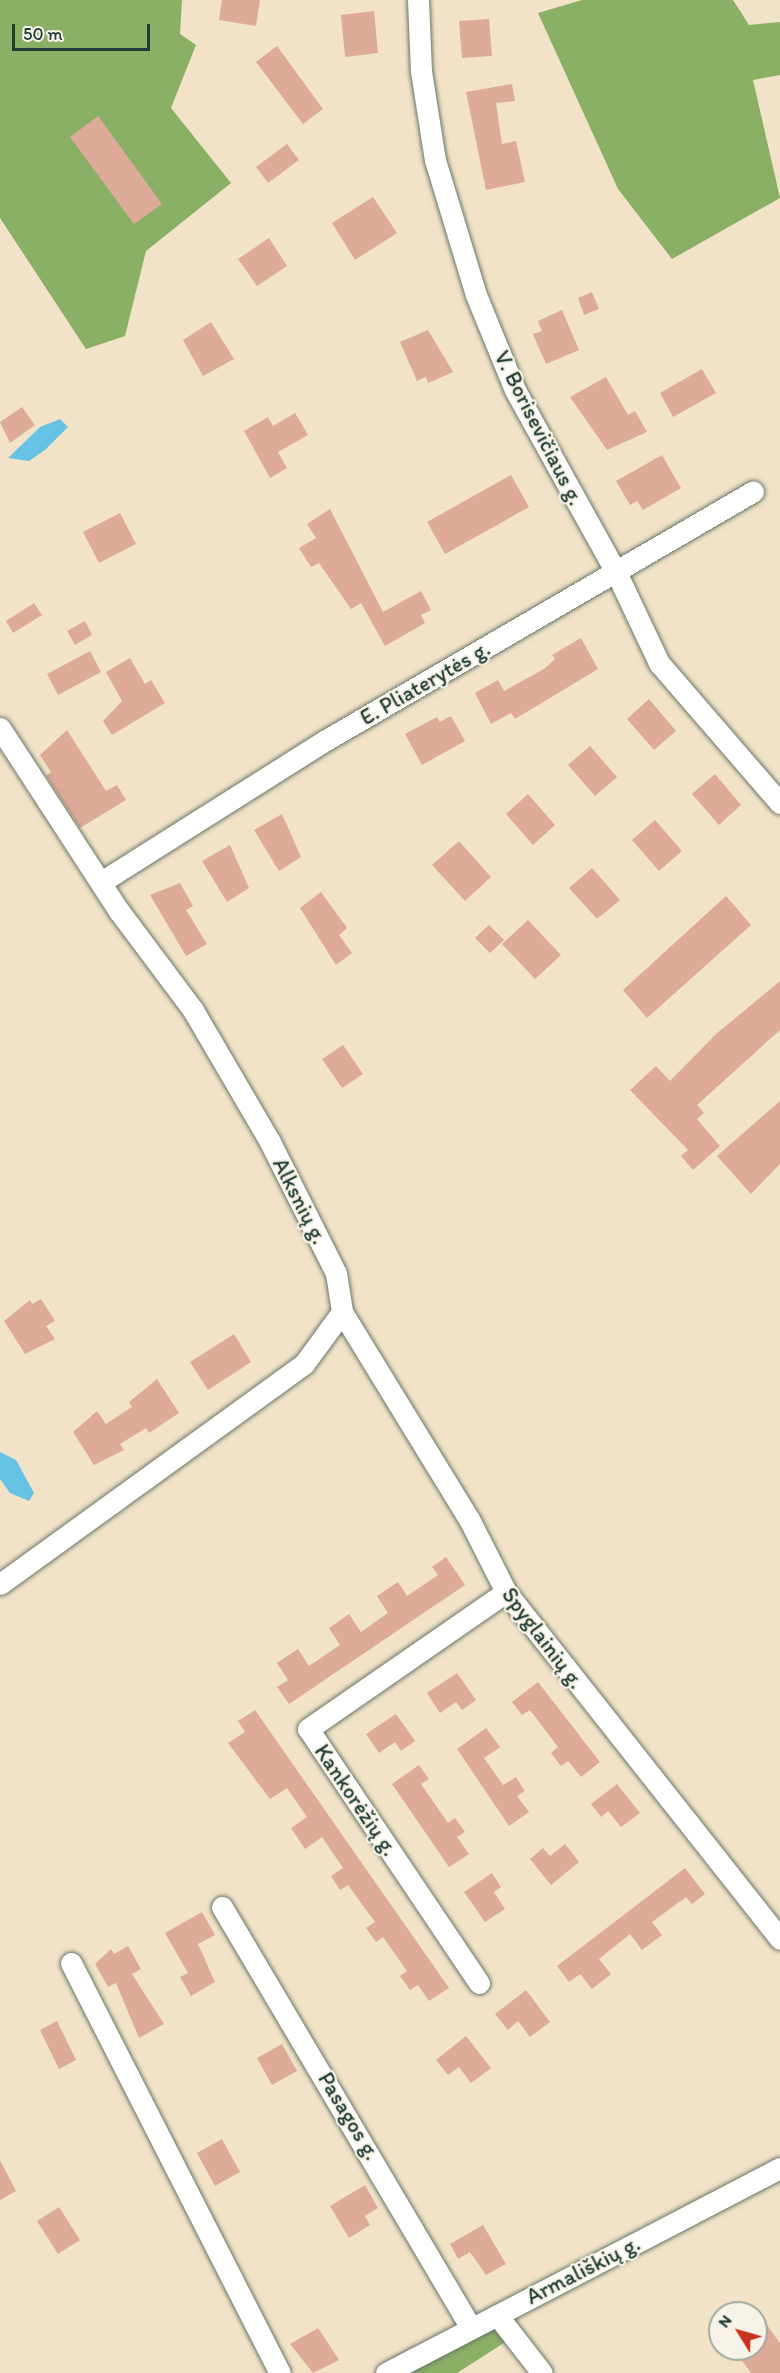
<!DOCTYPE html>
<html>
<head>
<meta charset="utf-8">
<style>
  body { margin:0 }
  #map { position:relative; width:780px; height:2373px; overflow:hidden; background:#f2e3c8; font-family:Itim,sans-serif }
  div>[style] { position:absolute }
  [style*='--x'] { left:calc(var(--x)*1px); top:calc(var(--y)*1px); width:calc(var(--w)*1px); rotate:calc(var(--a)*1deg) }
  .forest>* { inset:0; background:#8ab065 }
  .water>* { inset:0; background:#66c3e4 }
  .building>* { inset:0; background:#deab9a }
  .roads { filter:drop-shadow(0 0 2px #697768) drop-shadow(0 0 2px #697768) }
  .minor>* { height:21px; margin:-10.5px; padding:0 10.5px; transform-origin:10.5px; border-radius:10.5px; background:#fff }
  span { translate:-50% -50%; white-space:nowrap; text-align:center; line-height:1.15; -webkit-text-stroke:4.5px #f7f3e8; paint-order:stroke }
  .street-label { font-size:22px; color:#1f3d34 }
  .north { position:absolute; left:708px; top:2301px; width:60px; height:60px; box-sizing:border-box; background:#f7f3e8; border:2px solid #a1aaa0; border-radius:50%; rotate:307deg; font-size:16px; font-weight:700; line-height:24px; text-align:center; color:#1f3d34 }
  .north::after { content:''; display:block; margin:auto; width:21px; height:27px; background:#c8321e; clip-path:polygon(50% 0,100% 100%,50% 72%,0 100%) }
  .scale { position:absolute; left:12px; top:24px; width:138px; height:27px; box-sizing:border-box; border:3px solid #1f3d34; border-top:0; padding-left:8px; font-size:18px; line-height:21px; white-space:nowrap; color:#1f3d34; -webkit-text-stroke:4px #f7f3e8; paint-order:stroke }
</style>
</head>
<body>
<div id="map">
  <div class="forest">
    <div style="clip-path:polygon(0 0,182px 0,180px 34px,196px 45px,171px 108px,231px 183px,146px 251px,125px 336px,86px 349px,0 218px)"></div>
    <div style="clip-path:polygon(582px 0,733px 0,749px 25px,780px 22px,780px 75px,753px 80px,780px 198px,672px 259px,618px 189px,538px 13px)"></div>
    <div style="clip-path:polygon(496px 2324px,507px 2341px,457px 2373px,406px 2373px)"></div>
  </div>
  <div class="water">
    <div style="clip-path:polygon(60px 419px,68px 427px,45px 450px,29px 461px,8px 458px,40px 427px)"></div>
    <div style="clip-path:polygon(0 1452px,16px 1460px,34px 1493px,29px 1501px,10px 1493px,0 1479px)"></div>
  </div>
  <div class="building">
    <div style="clip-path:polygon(222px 0,260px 0,256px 26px,219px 20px)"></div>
    <div style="clip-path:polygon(374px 11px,378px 53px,345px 57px,341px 15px)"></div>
    <div style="clip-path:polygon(489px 19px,492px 56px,462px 58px,459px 21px)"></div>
    <div style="clip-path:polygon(277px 46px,323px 109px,303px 124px,256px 62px)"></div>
    <div style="clip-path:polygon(512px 84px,515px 101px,496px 103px,502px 144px,516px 141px,525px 182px,486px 190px,466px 92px)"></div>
    <div style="clip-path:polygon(98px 116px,162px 204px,134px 224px,70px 137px)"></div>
    <div style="clip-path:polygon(287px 144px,299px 160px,268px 183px,256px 167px)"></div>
    <div style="clip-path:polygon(373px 197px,397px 233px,355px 260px,332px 223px)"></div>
    <div style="clip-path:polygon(269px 238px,287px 266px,257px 286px,238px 259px)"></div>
    <div style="clip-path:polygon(592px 292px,599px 309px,584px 315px,578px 298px)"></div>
    <div style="clip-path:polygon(562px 310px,579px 350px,546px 364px,533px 334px,542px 331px,538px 321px)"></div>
    <div style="clip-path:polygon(211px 322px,234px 359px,203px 376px,183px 340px)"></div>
    <div style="clip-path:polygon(428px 330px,453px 372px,428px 383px,426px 377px,417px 381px,400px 342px)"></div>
    <div style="clip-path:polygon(702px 369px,716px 393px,673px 417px,660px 393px)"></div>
    <div style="clip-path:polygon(606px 377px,628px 415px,635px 411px,647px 432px,607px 450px,570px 397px)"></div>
    <div style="clip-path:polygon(22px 407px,35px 425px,10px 443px,0 422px)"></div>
    <div style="clip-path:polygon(295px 413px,308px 435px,278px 452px,287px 468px,270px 478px,244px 431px,268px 417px,273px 426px)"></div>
    <div style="clip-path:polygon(662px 455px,681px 488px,643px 510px,637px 501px,630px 505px,616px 481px)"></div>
    <div style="clip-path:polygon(511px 475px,529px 507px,445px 554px,427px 522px)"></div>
    <div style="clip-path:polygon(330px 509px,383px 612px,421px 591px,431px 610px,421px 615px,425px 623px,385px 646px,361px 603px,351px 609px,319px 563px,311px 567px,299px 548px,316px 538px,307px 524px)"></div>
    <div style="clip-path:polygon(120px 513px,136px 544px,99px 563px,83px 532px)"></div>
    <div style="clip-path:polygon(34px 603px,42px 615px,13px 633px,6px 621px)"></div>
    <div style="clip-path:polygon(85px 621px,92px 635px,75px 645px,67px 631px)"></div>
    <div style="clip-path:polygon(581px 638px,598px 669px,515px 719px,511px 713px,491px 724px,475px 693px,498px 680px,504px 691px,544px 669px,555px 659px,552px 655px)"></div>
    <div style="clip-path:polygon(90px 651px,101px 672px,58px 695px,47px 674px)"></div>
    <div style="clip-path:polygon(130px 658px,145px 684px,151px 680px,165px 703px,112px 735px,103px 721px,122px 701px,106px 672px)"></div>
    <div style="clip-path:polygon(649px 699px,676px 731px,654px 750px,627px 719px)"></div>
    <div style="clip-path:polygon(451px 716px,465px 741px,422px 765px,405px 734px,437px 717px,440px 722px)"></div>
    <div style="clip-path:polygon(67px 730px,106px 791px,117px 785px,126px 800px,80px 828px,46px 776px,51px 772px,40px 755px)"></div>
    <div style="clip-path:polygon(590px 746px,617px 777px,595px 796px,568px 765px)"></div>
    <div style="clip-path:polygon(715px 774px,741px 805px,719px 825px,692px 794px)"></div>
    <div style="clip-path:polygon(528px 794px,555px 825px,533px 845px,506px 814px)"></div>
    <div style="clip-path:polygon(282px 814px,301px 857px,279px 871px,254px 830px)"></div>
    <div style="clip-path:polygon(655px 820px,682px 851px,659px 871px,632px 840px)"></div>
    <div style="clip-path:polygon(459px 841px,491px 877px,465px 901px,432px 865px)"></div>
    <div style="clip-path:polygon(230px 845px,249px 888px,227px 902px,202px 861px)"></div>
    <div style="clip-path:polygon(592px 868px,620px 900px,597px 919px,569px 888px)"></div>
    <div style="clip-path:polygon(180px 883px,193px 906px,186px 910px,207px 944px,186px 956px,150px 895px)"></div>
    <div style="clip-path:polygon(321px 892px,347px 928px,339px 935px,352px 953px,336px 965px,300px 908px)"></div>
    <div style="clip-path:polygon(726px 896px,751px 925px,647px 1018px,623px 990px)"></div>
    <div style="clip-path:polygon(528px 920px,561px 955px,535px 979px,502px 944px)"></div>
    <div style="clip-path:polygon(489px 925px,504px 940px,490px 953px,475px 938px)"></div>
    <div style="clip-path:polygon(780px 981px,780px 1030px,697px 1105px,704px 1113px,697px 1119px,720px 1146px,693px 1170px,681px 1156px,688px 1150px,630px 1090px,656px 1066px,670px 1081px,716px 1034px)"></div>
    <div style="clip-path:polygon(343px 1045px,363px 1074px,342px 1088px,322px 1059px)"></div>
    <div style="clip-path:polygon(780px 1101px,780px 1164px,751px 1194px,717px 1156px)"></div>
    <div style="clip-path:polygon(41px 1299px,55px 1321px,46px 1326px,55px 1339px,25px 1354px,4px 1321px,30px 1300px,32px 1304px)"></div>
    <div style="clip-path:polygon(234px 1334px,251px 1362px,208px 1390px,190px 1362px)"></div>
    <div style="clip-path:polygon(157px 1379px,179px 1413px,149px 1433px,146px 1428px,120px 1444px,124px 1450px,94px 1465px,73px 1432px,97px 1411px,106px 1424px,132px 1407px,129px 1402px)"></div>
    <div style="clip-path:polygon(446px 1557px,465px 1585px,289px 1704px,277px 1687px,288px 1680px,277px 1663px,298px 1649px,309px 1666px,340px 1645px,329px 1628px,349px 1614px,361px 1632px,388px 1613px,377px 1596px,398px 1582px,407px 1596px,438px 1575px,432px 1567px)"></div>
    <div style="clip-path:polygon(457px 1673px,476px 1700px,462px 1710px,456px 1702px,440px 1713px,427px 1693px)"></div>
    <div style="clip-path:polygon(538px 1682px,600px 1762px,581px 1777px,568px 1761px,561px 1766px,551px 1753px,558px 1747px,530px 1710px,522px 1715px,512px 1702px)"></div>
    <div style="clip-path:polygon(255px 1710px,449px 1988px,429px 2001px,418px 1985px,410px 1990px,400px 1976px,407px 1971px,383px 1937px,376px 1942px,366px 1928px,375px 1922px,348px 1885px,340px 1890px,331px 1876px,343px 1868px,322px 1837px,305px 1849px,291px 1828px,307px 1817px,287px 1788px,270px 1799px,228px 1743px,245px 1732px,238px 1721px)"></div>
    <div style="clip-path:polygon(396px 1714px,415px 1741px,401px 1751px,395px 1742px,379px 1753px,366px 1734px)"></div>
    <div style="clip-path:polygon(486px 1728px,500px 1747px,484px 1758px,503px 1785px,516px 1777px,525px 1791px,517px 1796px,529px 1812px,509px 1826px,457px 1749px)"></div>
    <div style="clip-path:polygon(419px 1765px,429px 1779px,421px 1784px,448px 1823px,455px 1818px,465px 1832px,457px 1837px,469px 1854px,449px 1867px,392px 1784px)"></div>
    <div style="clip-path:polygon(617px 1784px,640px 1813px,621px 1827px,608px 1811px,601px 1817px,591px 1804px)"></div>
    <div style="clip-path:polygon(565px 1844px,579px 1862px,551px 1885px,530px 1859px,543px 1848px,550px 1856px)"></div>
    <div style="clip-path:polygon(685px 1868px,705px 1894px,692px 1904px,686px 1897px,652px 1922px,662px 1935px,642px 1950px,630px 1934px,599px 1959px,611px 1974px,592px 1989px,580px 1974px,569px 1982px,557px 1966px)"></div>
    <div style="clip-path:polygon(492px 1873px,501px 1887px,494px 1892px,505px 1909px,485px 1922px,464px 1892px)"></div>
    <div style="clip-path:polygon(202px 1912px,215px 1935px,198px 1944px,215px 1982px,191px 1996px,180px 1977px,188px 1973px,165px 1933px)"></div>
    <div style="clip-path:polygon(128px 1946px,141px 1969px,132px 1974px,164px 2024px,139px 2038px,116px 1983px,108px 1987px,95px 1964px,111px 1949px,114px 1954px)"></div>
    <div style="clip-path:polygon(526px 1990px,550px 2022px,530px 2037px,518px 2021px,508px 2030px,495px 2014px)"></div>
    <div style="clip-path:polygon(57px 2021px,76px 2060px,59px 2069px,40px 2030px)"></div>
    <div style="clip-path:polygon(466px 2036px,491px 2068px,471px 2083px,459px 2067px,448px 2075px,436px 2060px)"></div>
    <div style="clip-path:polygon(282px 2044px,297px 2071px,272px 2085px,257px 2058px)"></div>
    <div style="clip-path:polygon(222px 2139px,240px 2172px,215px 2186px,197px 2153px)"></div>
    <div style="clip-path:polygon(0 2160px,16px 2191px,0 2200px)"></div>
    <div style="clip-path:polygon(365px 2185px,378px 2208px,365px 2216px,370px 2225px,349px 2238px,330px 2206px)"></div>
    <div style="clip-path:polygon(59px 2207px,80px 2240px,58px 2254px,37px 2221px)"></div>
    <div style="clip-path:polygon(483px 2225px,506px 2264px,486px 2275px,470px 2252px,458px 2259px,450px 2244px)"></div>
    <div style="clip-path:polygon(756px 2310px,780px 2343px,780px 2373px,751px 2373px,733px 2349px,756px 2349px)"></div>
    <div style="clip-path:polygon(318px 2328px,339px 2360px,313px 2373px,290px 2344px)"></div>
  </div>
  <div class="roads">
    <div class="minor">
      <div style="--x:418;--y:0;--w:71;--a:87.6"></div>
      <div style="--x:421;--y:71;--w:90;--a:81.1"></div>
      <div style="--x:435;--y:160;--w:141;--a:73.1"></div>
      <div style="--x:476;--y:295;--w:103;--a:67.7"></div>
      <div style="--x:515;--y:390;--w:208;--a:61"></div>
      <div style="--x:616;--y:572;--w:101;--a:64.7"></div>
      <div style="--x:659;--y:663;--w:185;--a:49.2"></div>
      <div style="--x:0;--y:728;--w:218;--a:57"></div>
      <div style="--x:119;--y:911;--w:124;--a:53.2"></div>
      <div style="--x:193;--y:1010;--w:151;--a:59.7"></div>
      <div style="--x:269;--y:1140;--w:149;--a:63.3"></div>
      <div style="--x:336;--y:1273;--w:39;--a:81"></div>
      <div style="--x:342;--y:1312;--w:64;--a:126.2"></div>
      <div style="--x:304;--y:1364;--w:375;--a:144.1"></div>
      <div style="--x:101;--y:882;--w:266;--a:-32.3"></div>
      <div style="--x:326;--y:740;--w:494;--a:-30.2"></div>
      <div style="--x:342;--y:1312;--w:243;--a:58.5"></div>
      <div style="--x:469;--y:1519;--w:82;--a:63.1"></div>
      <div style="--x:506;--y:1592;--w:442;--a:51.7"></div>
      <div style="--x:222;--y:1907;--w:489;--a:59.4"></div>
      <div style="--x:71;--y:1963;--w:460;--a:63"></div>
      <div style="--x:479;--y:1983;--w:306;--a:-123.9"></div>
      <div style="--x:308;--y:1729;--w:241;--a:-34.7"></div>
      <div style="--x:497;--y:2315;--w:73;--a:52.2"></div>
      <div style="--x:386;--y:2373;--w:444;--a:-27.5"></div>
    </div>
  </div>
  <div class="street-label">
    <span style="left:539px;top:428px;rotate:63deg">V. Borisevičiaus g.</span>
    <span style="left:425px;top:683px;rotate:-30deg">E. Pliaterytės g.</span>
    <span style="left:300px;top:1201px;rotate:63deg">Alksnių g.</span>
    <span style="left:543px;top:1638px;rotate:53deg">Spyglainių g.</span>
    <span style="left:356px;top:1800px;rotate:56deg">Kankorėžių g.</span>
    <span style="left:349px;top:2116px;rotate:59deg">Pasagos g.</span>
    <span style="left:583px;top:2270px;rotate:-27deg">Armališkių g.</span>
  </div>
  <div class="north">N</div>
  <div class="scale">50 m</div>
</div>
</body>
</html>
